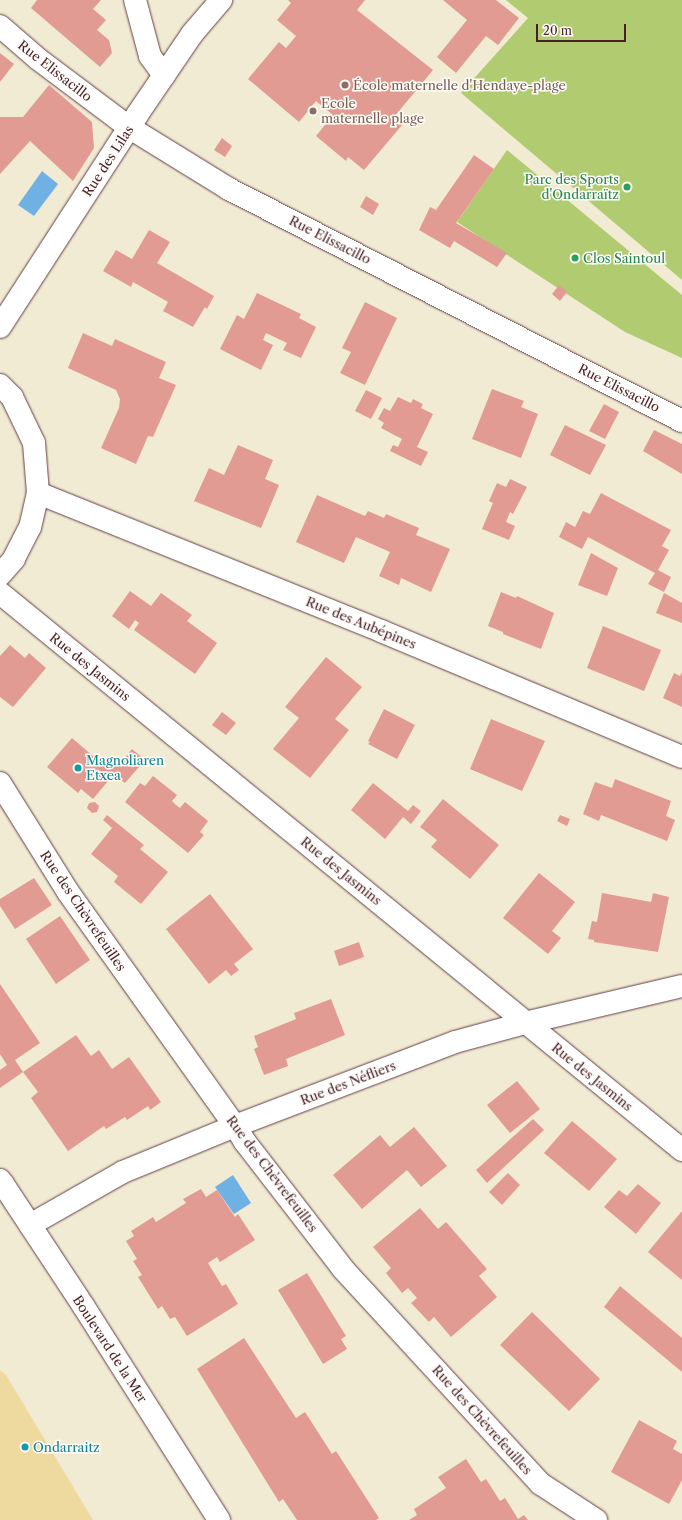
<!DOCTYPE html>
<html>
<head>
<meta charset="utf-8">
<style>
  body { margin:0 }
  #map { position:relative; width:682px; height:1520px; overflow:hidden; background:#f2ebd4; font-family:"Libre Caslon Text",serif }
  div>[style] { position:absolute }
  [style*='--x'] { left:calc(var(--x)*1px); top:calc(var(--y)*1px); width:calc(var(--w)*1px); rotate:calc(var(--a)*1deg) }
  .green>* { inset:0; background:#b1cb71 }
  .sand>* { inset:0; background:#eeda9e }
  .water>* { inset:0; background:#70b1e4 }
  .building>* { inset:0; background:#e19b92 }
  .roads { filter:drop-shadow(0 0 1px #633e44) drop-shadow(0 0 1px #633e44) }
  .street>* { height:22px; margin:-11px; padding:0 11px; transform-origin:11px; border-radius:11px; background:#fff }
  .secondary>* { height:22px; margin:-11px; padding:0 11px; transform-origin:11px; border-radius:11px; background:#fff }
  .dots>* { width:11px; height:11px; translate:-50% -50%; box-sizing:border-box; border:2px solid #fdfcf7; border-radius:50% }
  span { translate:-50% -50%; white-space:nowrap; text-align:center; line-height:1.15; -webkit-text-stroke:3px #fdfcf7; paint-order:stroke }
  .street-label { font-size:13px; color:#4a1f2b }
  .education-label { font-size:13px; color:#785e54 }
  .left { translate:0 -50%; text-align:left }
  .leisure-label { font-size:13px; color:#27864d }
  .right { translate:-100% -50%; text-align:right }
  .culture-label { font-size:13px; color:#0d838f }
  .scale { position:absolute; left:536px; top:24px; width:90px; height:18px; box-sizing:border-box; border:2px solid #4a1f2b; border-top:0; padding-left:5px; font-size:12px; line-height:14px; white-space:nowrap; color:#4a1f2b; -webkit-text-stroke:3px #fdfcf7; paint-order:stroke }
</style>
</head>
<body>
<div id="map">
  <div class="green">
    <div style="clip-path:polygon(506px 0,682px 0,682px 280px,461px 93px,528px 18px)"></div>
    <div style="clip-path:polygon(507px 150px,682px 295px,682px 358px,625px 332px,457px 222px)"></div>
  </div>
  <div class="sand">
    <div style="clip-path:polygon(0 1370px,6px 1375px,93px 1520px,0 1520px)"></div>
  </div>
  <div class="water">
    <div style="clip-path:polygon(42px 171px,58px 184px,34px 216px,18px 205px)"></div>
    <div style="clip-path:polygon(233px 1175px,251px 1203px,234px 1214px,215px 1187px)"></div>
  </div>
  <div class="building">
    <div style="clip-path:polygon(37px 0,101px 0,93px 9px,106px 20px,97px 30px,109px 40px,112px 53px,100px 67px,31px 8px)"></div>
    <div style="clip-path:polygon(288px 0,365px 0,357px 10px,433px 70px,394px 117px,403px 124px,364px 170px,348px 157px,346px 161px,316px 136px,333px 115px,316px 101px,299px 122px,248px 79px,279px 42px,286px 48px,296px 36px,277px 20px,291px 3px)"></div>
    <div style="clip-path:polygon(443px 0,496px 0,519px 18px,498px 45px,486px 36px,456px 73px,437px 57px,467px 20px)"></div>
    <div style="clip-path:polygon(0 53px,14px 64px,0 82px)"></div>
    <div style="clip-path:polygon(49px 85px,92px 122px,94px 148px,73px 181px,30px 141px,0 174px,0 117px,23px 117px)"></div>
    <div style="clip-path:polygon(222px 138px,232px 146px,225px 157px,214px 150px)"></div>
    <div style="clip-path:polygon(474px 155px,494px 169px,456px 223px,507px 253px,497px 267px,454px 241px,450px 248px,419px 230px,430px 207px,436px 210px)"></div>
    <div style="clip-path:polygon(366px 196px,379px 204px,373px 215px,360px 207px)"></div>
    <div style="clip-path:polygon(149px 230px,170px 242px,157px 263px,214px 296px,207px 309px,205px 307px,193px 327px,163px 311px,168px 302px,133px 282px,131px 287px,103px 271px,116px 250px,132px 259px)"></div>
    <div style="clip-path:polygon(559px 285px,567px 292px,560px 301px,552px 294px)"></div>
    <div style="clip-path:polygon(257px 293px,301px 314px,299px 318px,316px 327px,301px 358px,283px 350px,287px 343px,266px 333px,263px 340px,273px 345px,261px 370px,220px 349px,237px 315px,244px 319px)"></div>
    <div style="clip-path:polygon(365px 302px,397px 318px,365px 385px,340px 373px,351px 352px,342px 348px)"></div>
    <div style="clip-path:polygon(83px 333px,112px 346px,115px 339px,166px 362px,159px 378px,176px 385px,153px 437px,148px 436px,136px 464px,101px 448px,119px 408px,120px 399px,116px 390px,68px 368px)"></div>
    <div style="clip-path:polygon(492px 389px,524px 401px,521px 407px,538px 414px,521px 458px,472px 439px)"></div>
    <div style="clip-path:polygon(366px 390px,382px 398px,371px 419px,355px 411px)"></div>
    <div style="clip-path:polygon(398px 397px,411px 403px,413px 399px,423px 404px,421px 408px,433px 414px,417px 447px,428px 452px,421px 466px,390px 451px,393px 445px,398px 447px,402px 439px,381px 428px,384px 423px,378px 419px,384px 408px,390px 411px)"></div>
    <div style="clip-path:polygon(604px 404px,619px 412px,605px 439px,589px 431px)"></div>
    <div style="clip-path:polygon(565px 425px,606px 445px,590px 475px,550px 455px)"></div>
    <div style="clip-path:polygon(654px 430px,682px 444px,682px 474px,643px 451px)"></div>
    <div style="clip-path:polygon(238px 445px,273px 460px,265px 479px,279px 485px,261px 528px,194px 501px,209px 468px,224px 475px)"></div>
    <div style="clip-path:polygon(510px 479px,527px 487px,513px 514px,510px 512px,506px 522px,515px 526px,509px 540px,482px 529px,493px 503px,489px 501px,497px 483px,506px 487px)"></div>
    <div style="clip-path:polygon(601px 493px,671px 530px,662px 546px,669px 550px,658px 570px,671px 577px,664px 592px,648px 584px,655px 573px,588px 537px,582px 549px,559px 537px,566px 522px,575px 527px,583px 511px,590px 514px)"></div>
    <div style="clip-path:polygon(317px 495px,365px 516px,368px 511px,384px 518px,386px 514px,419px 528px,416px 535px,450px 549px,431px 592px,401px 578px,399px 585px,379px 576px,390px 552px,356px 537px,344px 563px,296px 542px)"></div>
    <div style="clip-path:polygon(591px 553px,618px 568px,607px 596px,578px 585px)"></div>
    <div style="clip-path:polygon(130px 591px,151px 606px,161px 593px,192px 615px,187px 621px,217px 643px,195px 674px,134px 630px,139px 623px,135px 620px,129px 629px,112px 616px)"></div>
    <div style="clip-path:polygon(501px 592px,516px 598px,517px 596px,554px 613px,541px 649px,503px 634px,503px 632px,488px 626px)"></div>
    <div style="clip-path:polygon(664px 593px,682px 603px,682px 623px,656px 613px)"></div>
    <div style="clip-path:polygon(603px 626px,661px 650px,644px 691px,587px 668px)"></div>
    <div style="clip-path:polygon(10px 645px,25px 658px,29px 653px,46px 668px,13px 707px,0 697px,0 656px)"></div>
    <div style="clip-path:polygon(326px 657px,362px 687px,335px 719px,349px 730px,310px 778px,273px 749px,299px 718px,285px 707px)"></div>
    <div style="clip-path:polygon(682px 672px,682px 707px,663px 698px,674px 673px,680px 676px)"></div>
    <div style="clip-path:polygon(384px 709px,415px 725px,397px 759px,368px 744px,370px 742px,368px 741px)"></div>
    <div style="clip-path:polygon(222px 712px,236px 723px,226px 735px,212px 725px)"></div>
    <div style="clip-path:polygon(491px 719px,545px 741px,522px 791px,470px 769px)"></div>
    <div style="clip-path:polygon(72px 738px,108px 769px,116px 759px,121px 762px,132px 749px,145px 760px,125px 783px,114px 774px,93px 799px,81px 789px,78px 793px,47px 767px)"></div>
    <div style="clip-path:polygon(153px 776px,177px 795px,172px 801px,176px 805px,180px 808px,185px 802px,208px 821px,200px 832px,204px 835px,188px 853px,125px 802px,140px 783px,145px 786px)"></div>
    <div style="clip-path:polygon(615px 779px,671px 801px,666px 816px,675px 820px,667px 841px,601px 815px,599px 821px,583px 814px,595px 782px,612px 788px)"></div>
    <div style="clip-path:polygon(373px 783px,408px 811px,413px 805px,421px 811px,411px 824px,403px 817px,385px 839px,351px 810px)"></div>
    <div style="clip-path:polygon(443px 799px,499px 845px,470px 879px,431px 847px,437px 840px,420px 827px)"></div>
    <div style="clip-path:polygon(95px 802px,99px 806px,97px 812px,92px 813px,87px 808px,89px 803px)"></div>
    <div style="clip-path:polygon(107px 815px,144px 845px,140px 849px,168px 872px,141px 904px,114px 882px,118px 876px,91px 854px,112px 828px,103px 820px)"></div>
    <div style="clip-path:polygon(560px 815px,570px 819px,567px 826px,557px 821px)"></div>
    <div style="clip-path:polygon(539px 873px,575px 902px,552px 931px,561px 938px,548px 954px,503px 918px)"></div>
    <div style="clip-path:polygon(34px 878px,52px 905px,15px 929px,0 906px,0 899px)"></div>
    <div style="clip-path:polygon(602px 893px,651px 902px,653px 893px,669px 897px,658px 952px,594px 942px,594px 940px,588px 939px,592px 921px,597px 922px)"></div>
    <div style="clip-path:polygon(210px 894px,253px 949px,234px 964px,239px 970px,231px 976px,226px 970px,209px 984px,166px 929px)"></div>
    <div style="clip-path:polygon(60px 916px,90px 960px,56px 984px,26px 939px)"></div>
    <div style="clip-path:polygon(359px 942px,364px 957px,339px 966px,334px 951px)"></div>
    <div style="clip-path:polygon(0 984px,40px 1043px,15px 1060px,23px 1072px,0 1088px,0 1070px,7px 1065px,0 1054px)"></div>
    <div style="clip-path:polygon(331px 999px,345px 1035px,286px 1059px,288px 1066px,264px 1075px,254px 1049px,258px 1047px,254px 1036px,296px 1019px,294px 1013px)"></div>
    <div style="clip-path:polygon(76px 1035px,91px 1056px,99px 1050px,112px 1069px,129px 1057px,161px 1102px,150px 1110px,148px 1106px,127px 1120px,125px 1117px,106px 1129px,104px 1126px,68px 1151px,31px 1098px,38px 1092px,23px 1072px)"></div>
    <div style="clip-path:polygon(517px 1081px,540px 1109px,510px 1133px,487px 1105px)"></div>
    <div style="clip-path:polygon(533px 1119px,544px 1130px,487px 1183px,476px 1170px)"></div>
    <div style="clip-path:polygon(572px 1121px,617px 1159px,589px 1191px,544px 1153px)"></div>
    <div style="clip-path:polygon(414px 1127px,447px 1166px,421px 1187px,407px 1170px,362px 1209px,333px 1175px,380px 1135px,390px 1147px)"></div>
    <div style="clip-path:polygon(508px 1173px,520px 1185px,502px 1205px,489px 1192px)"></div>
    <div style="clip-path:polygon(638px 1184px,661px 1203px,636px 1234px,604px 1207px,619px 1190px,627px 1196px)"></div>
    <div style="clip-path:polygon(201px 1189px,206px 1197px,217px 1190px,235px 1217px,238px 1214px,255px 1240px,220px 1262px,217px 1257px,208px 1263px,222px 1286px,226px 1284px,238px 1304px,187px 1336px,175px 1317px,170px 1319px,162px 1306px,158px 1309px,138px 1277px,142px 1275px,133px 1261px,137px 1259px,126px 1241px,134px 1236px,131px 1231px,153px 1217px,156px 1222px,186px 1203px,183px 1199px)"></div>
    <div style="clip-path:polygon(420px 1208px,438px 1229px,446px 1222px,487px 1269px,479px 1276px,497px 1297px,451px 1337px,434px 1317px,429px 1322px,411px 1303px,417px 1298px,408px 1288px,402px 1293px,386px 1273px,391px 1268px,373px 1247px)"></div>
    <div style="clip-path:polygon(682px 1211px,682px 1280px,648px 1252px)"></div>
    <div style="clip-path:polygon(307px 1273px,346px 1336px,341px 1339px,347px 1349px,323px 1364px,278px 1290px)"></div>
    <div style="clip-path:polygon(620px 1286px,682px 1338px,682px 1372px,604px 1307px)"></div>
    <div style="clip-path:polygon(532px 1312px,600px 1379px,569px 1411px,500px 1345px)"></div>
    <div style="clip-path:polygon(244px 1338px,296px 1418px,305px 1412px,332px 1454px,336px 1451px,379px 1518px,376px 1520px,297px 1520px,283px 1499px,279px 1502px,197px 1369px)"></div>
    <div style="clip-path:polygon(639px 1420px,677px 1441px,673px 1449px,682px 1454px,682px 1480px,669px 1504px,611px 1472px)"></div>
    <div style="clip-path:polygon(466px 1459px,481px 1482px,486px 1479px,500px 1501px,505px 1498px,518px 1519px,524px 1515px,528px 1520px,409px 1520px,417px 1515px,414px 1509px,446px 1488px,438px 1477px)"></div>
  </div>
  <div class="roads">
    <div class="street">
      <div style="--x:135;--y:0;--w:58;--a:75"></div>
      <div style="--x:150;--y:56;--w:24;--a:54"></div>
      <div style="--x:0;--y:26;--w:50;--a:41"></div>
      <div style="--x:38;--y:59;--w:115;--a:36.9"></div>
      <div style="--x:130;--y:128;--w:116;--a:31.6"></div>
      <div style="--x:229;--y:189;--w:509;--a:27.12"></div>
      <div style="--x:0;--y:327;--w:252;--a:-57.1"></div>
      <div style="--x:137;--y:115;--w:98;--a:-55.8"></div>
      <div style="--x:192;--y:34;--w:45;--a:-49.5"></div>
      <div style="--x:0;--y:385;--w:17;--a:45"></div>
      <div style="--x:12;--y:397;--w:51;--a:64.4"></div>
      <div style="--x:34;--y:443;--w:50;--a:85.4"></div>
      <div style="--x:38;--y:493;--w:35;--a:103"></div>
      <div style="--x:30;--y:527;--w:36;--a:117"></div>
      <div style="--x:14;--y:559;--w:21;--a:131"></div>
      <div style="--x:38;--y:493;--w:370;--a:21.9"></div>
      <div style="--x:381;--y:631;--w:326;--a:22.7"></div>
      <div style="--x:0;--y:593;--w:881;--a:39.24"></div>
      <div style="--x:0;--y:783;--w:128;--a:58"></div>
      <div style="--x:68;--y:892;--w:287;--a:54.5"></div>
      <div style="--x:235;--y:1126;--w:19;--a:58"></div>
      <div style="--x:245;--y:1142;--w:160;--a:52.3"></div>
      <div style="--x:343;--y:1269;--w:292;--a:47.4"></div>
      <div style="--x:541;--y:1484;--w:66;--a:33.2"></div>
      <div style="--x:3;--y:1184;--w:147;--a:56.6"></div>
      <div style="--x:30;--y:1225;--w:107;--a:-29.7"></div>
      <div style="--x:123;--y:1172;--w:121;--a:-22.3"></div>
      <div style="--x:235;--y:1126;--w:235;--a:-20.9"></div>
      <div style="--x:455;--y:1042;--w:73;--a:-15.2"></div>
      <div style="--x:525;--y:1023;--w:161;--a:-13.3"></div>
    </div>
    <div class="secondary">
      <div style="--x:0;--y:1180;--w:5;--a:53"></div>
      <div style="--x:84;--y:1307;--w:252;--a:57.6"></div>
    </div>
  </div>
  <div class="dots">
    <div style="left:345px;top:85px;background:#8d6e63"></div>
    <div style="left:313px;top:111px;background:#8d6e63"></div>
    <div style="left:627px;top:187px;background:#2e9e5b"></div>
    <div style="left:575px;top:258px;background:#2e9e5b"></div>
    <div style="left:78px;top:768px;background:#0f9aa8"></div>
    <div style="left:25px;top:1447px;background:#0f9aa8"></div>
  </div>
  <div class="street-label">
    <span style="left:55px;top:71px;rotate:38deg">Rue Elissacillo</span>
    <span style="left:108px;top:161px;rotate:-57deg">Rue des Lilas</span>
    <span style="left:330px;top:240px;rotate:27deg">Rue Elissacillo</span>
    <span style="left:619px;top:388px;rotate:27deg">Rue Elissacillo</span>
    <span style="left:361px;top:623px;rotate:22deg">Rue des Aubépines</span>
    <span style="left:90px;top:667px;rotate:39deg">Rue des Jasmins</span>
    <span style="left:341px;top:871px;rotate:39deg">Rue des Jasmins</span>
    <span style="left:83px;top:911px;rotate:56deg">Rue des Chèvrefeuilles</span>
    <span style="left:592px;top:1077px;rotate:39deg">Rue des Jasmins</span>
    <span style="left:348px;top:1083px;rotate:-21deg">Rue des Néfliers</span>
    <span style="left:272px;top:1174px;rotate:53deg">Rue des Chèvrefeuilles</span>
    <span style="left:110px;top:1349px;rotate:57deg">Boulevard de la Mer</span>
    <span style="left:482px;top:1420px;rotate:48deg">Rue des Chèvrefeuilles</span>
  </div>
  <div class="education-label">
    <span class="left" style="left:353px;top:85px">École maternelle d'Hendaye-plage</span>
    <span class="left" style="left:321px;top:111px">Ecole<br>maternelle plage</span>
  </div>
  <div class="leisure-label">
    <span class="right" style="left:619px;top:187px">Parc des Sports<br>d'Ondarraïtz</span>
    <span class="left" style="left:583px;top:258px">Clos Saintoul</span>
  </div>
  <div class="culture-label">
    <span class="left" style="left:86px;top:768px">Magnoliaren<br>Etxea</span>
    <span class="left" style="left:33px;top:1447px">Ondarraitz</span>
  </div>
  <div class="scale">20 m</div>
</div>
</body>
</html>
